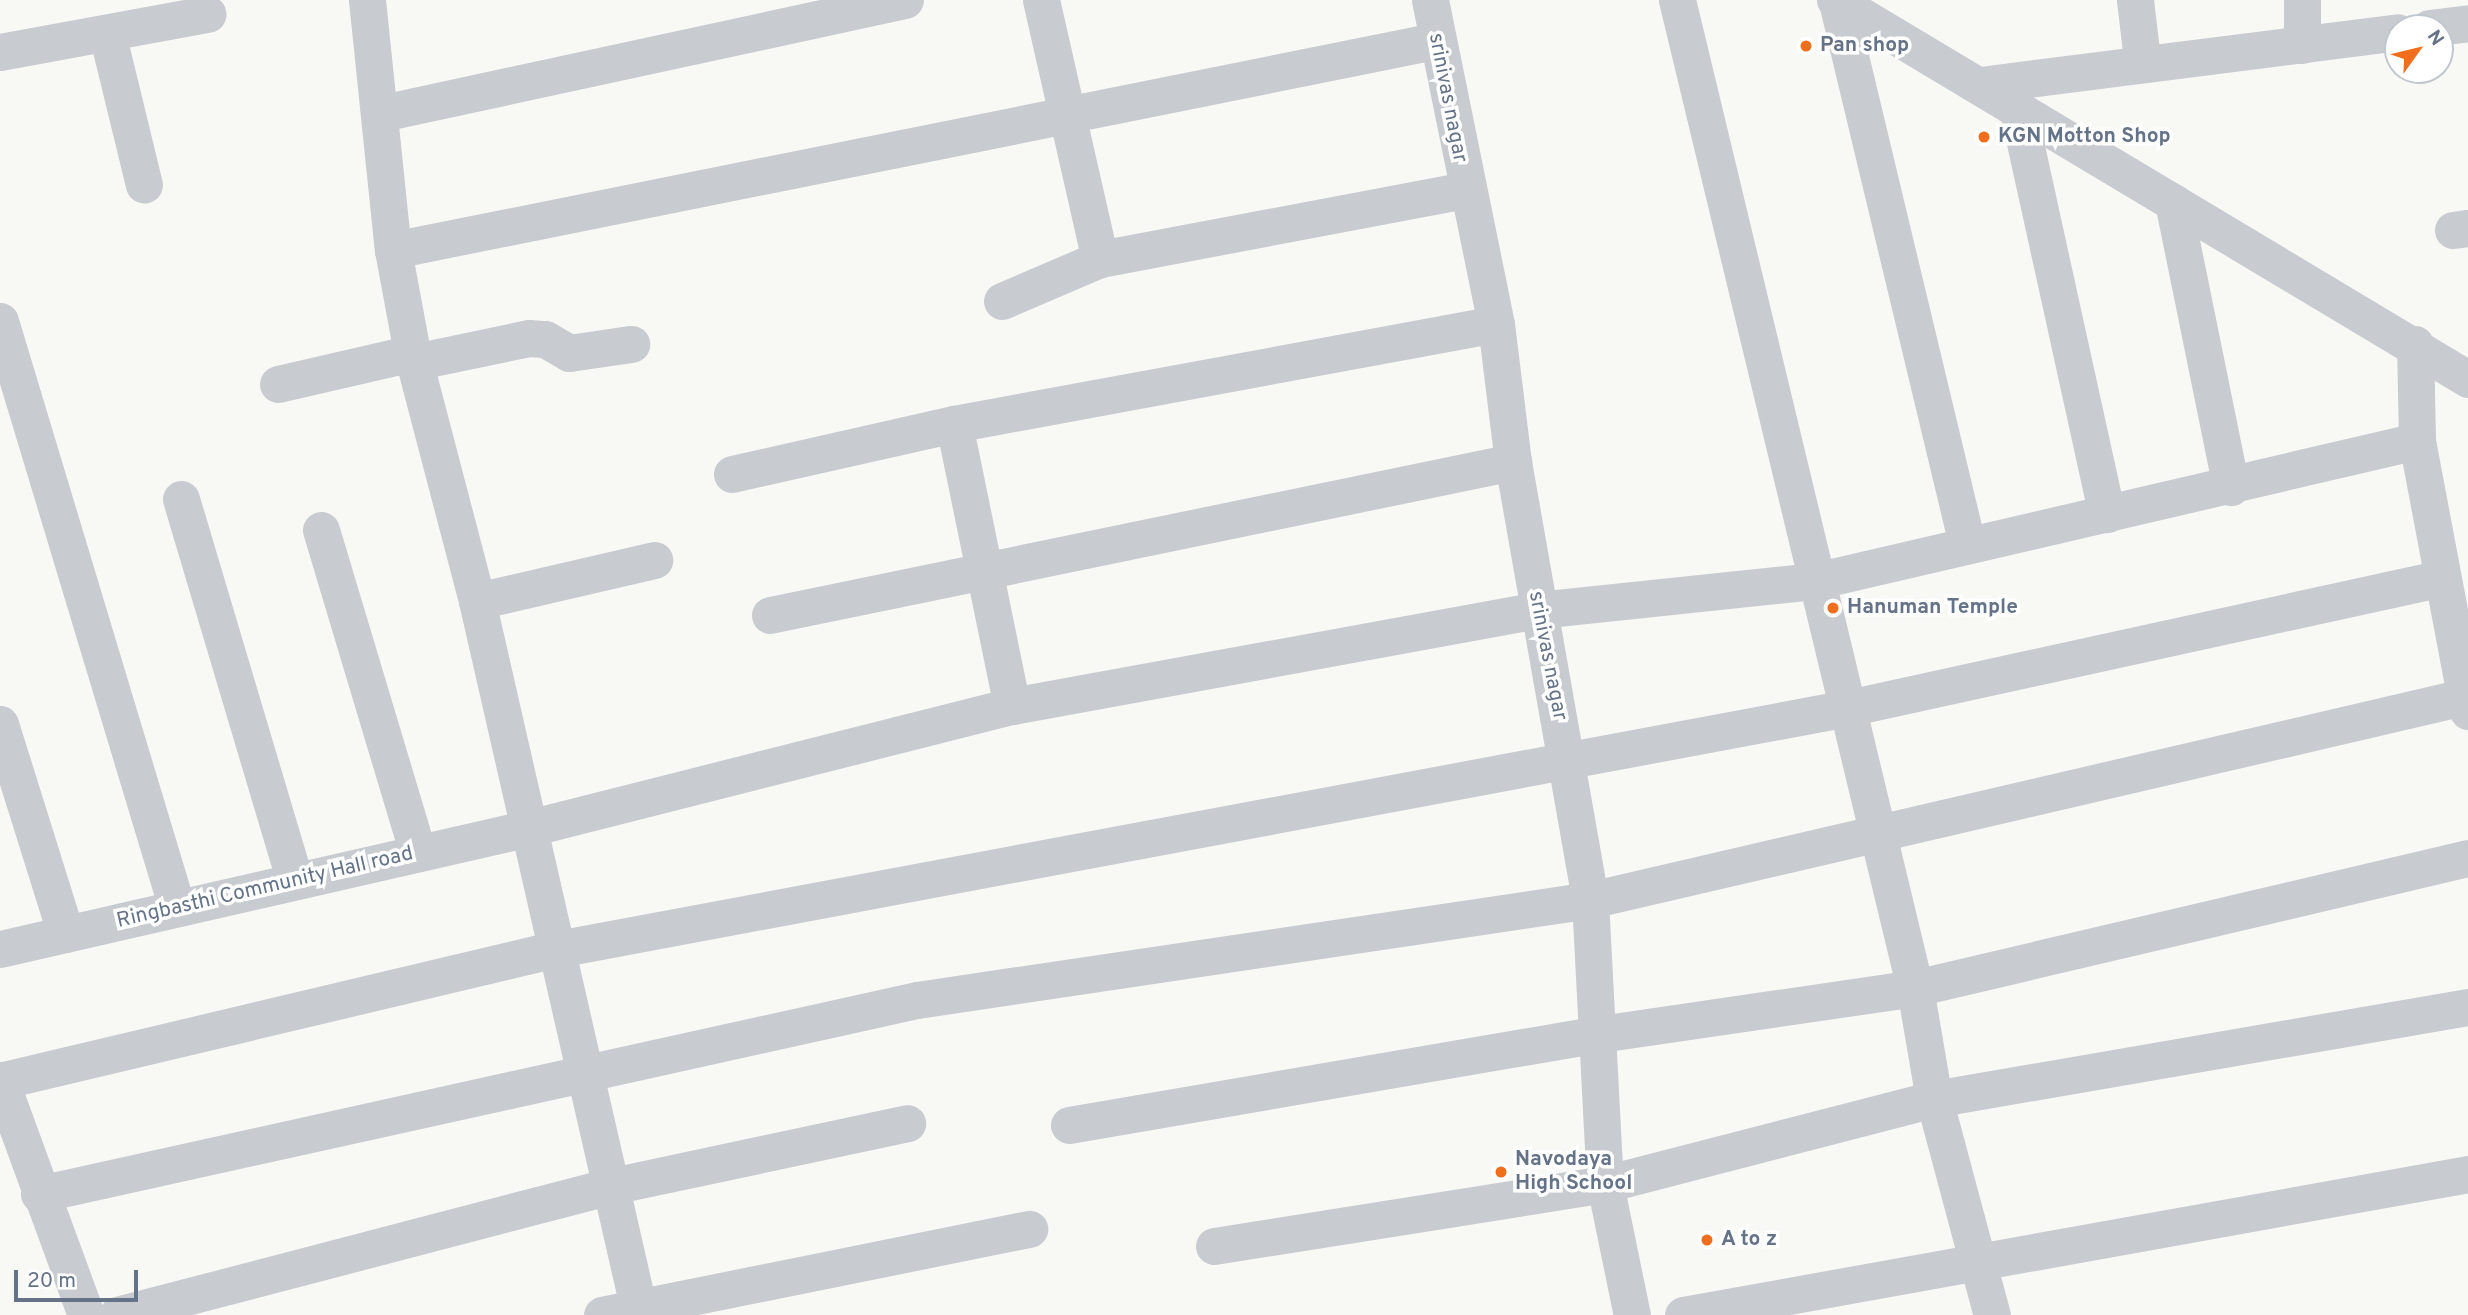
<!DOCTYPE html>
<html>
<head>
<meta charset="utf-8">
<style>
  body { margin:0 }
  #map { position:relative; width:2468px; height:1315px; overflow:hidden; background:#f8f8f5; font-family:Overpass,sans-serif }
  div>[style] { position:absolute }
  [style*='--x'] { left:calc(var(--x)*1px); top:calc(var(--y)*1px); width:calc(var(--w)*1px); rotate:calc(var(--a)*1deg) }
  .street>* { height:37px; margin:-18.5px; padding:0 18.5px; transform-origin:18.5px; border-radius:18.5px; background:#c8cbcf }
  .dots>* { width:19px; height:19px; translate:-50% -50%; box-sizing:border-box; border:4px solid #fff; border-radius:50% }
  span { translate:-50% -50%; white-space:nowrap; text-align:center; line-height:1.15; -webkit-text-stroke:7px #fff; paint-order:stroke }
  .poi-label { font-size:21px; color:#657388; font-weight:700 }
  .left { translate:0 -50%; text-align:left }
  .street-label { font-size:21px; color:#657388 }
  .north { position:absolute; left:2384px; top:14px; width:70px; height:70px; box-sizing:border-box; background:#fff; border:2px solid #c1c7cf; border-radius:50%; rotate:56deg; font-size:19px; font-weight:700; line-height:28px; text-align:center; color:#657388 }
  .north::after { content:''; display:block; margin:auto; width:24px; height:32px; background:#f16e1c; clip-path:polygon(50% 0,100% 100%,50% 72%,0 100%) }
  .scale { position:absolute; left:14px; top:1270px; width:124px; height:32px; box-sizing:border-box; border:4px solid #657388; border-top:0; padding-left:9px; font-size:21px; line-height:24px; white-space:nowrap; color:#657388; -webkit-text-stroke:5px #fff; paint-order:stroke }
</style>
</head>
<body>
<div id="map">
  <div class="street">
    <div style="--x:367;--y:0;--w:251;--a:84.1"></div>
    <div style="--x:393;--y:250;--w:105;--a:79.5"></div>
    <div style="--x:412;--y:353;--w:256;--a:75.3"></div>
    <div style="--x:477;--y:601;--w:732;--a:77.14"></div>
    <div style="--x:1041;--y:0;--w:266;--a:77.2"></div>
    <div style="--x:1430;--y:0;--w:331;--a:78.5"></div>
    <div style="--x:1496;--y:324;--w:139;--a:83"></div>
    <div style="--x:1513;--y:462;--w:445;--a:80"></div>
    <div style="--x:1590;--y:900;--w:284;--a:87"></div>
    <div style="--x:1605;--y:1184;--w:134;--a:78.4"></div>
    <div style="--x:1677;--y:0;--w:1016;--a:76.46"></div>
    <div style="--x:1915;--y:988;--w:113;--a:80.3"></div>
    <div style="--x:1934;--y:1099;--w:224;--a:75"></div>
    <div style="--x:1835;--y:0;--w:738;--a:30.91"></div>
    <div style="--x:2135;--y:0;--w:60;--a:83.3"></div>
    <div style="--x:2302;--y:0;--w:45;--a:90"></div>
    <div style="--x:1837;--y:2;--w:557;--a:76.51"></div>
    <div style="--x:2429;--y:28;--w:39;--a:-7"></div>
    <div style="--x:107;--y:33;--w:156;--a:76.3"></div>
    <div style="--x:0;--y:52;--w:211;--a:-10.4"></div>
    <div style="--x:1980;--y:85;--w:421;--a:-7.2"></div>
    <div style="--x:2017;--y:106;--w:418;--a:77.6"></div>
    <div style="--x:382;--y:113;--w:535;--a:-12.19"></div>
    <div style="--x:2173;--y:202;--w:291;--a:78.5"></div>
    <div style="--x:2453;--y:230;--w:15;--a:-8"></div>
    <div style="--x:393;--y:250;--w:1063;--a:-11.34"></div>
    <div style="--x:1002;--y:301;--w:107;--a:-23.2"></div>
    <div style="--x:1100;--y:259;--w:371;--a:-10.7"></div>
    <div style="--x:0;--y:321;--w:613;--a:73.22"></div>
    <div style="--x:2415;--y:344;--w:97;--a:88.8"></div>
    <div style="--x:2417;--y:441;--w:275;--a:79.3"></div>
    <div style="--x:414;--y:362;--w:117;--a:-11.8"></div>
    <div style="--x:529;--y:338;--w:16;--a:4"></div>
    <div style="--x:545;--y:339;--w:28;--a:30"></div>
    <div style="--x:569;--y:353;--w:63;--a:-8.3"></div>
    <div style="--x:278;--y:384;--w:138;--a:-13"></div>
    <div style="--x:954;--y:424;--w:288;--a:78.4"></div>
    <div style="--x:732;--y:474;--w:228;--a:-12.7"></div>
    <div style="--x:954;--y:424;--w:551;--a:-10.45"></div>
    <div style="--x:181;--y:499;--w:399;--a:73.4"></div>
    <div style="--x:321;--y:530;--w:337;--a:73.3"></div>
    <div style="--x:477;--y:601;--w:182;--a:-13"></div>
    <div style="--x:770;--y:615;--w:759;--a:-11.64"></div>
    <div style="--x:0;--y:724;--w:220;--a:72.6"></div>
    <div style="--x:0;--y:949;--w:543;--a:-12.88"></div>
    <div style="--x:529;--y:828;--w:498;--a:-14.2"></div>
    <div style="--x:1012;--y:706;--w:535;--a:-10.34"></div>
    <div style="--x:1538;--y:610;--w:279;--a:-6"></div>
    <div style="--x:1815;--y:581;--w:618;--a:-13.09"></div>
    <div style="--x:0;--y:1080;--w:250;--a:69.9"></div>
    <div style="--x:0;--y:1081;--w:567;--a:-13.35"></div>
    <div style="--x:552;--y:950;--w:1318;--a:-10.58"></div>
    <div style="--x:1848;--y:708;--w:608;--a:-12.34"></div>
    <div style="--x:1069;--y:1125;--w:532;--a:-9.75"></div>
    <div style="--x:1593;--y:1035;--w:325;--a:-8.3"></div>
    <div style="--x:1915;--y:988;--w:568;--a:-13.23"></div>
    <div style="--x:39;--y:1194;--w:899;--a:-12.46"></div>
    <div style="--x:917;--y:1000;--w:680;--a:-8.45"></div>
    <div style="--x:1590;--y:900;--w:901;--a:-13.08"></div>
    <div style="--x:1214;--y:1246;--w:396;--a:-9"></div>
    <div style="--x:1605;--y:1184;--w:340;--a:-14.5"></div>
    <div style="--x:1934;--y:1099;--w:542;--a:-9.78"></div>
    <div style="--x:117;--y:1315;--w:506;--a:-14.64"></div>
    <div style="--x:607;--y:1187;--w:307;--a:-12"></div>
    <div style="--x:602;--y:1315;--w:436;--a:-11.4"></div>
    <div style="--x:1683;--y:1315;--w:798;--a:-10.18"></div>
  </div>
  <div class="dots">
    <div style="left:1806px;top:46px;background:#f16e1c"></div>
    <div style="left:1984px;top:137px;background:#f16e1c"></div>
    <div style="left:1833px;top:608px;background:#f16e1c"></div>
    <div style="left:1501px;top:1172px;background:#f16e1c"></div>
    <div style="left:1707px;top:1240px;background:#f16e1c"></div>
  </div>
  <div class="poi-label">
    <span class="left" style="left:1820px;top:46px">Pan shop</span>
    <span class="left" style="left:1998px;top:137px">KGN Motton Shop</span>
    <span class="left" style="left:1847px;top:608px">Hanuman Temple</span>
    <span class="left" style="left:1515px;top:1172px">Navodaya<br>High School</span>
    <span class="left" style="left:1721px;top:1240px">A to z</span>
  </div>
  <div class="street-label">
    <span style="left:1447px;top:98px;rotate:79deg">srinivas nagar</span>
    <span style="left:1547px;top:656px;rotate:79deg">srinivas nagar</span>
    <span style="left:265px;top:888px;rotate:-13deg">Ringbasthi Community Hall road</span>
  </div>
  <div class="north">N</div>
  <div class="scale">20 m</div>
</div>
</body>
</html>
